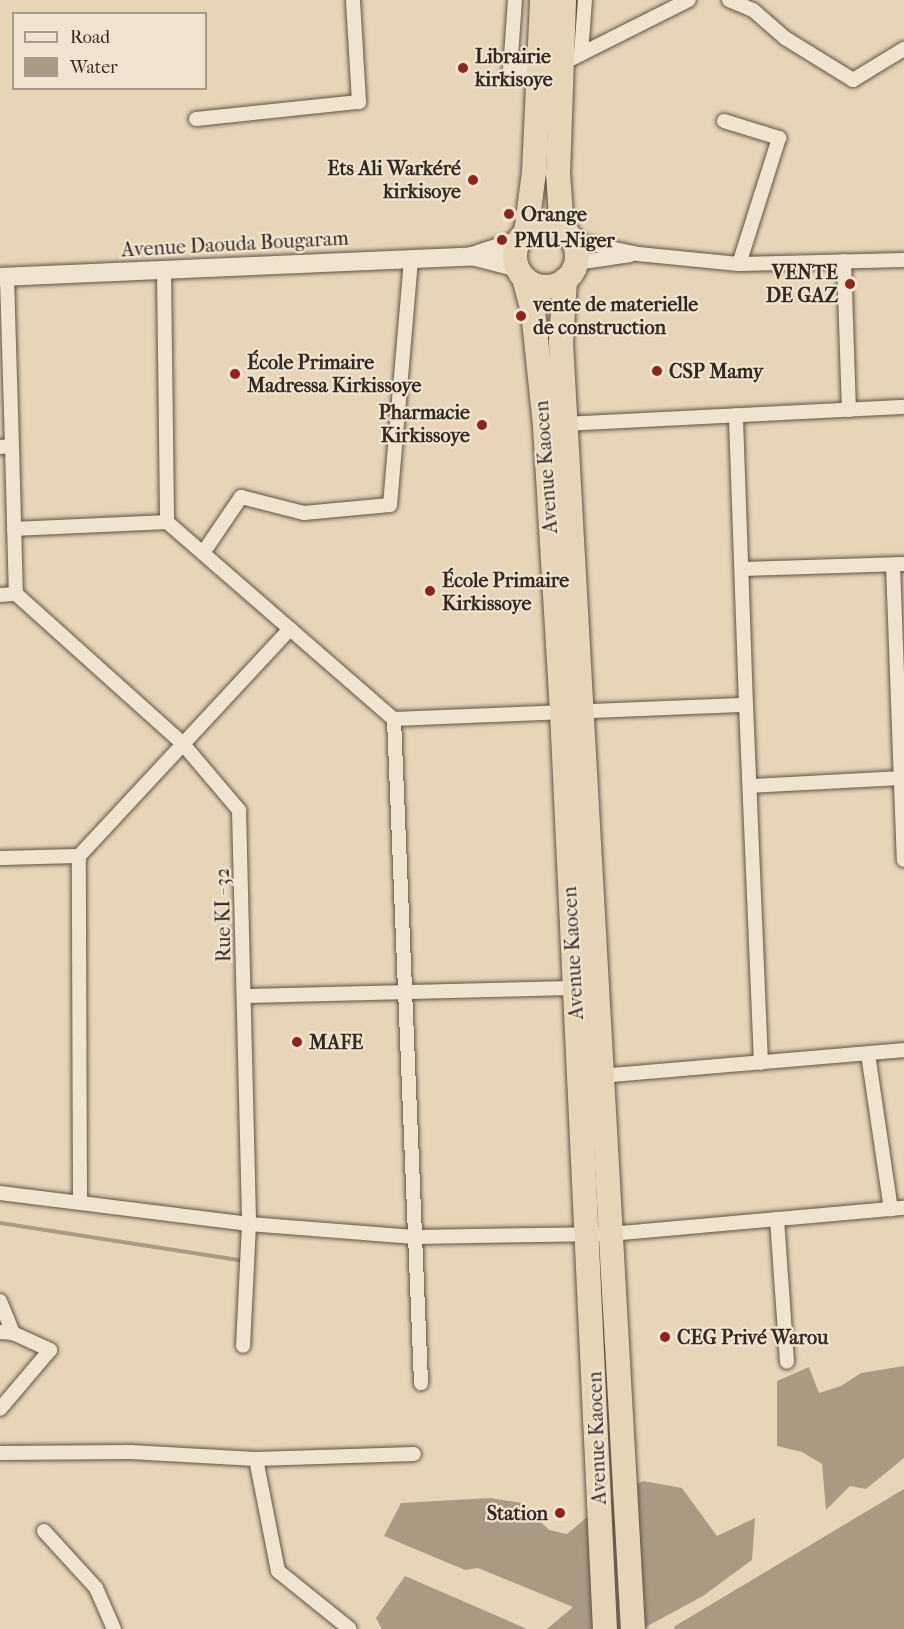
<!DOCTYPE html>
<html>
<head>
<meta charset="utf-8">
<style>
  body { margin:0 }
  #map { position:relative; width:904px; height:1629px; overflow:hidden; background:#e8d5b7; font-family:"IM FELL French Canon",serif }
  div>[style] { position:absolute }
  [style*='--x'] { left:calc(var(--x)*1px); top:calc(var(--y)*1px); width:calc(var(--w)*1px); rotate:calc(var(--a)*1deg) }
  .water>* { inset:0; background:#aa9a84 }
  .stream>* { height:4px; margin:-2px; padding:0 2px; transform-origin:2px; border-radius:2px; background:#aa9a84 }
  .roads { filter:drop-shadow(0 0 2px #605347) drop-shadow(0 0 2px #605347) }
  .minor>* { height:14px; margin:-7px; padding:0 7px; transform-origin:7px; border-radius:7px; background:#f0e4d0 }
  .tertiary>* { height:18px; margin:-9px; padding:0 9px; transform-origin:9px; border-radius:9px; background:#f0e4d0 }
  .trunk>* { height:24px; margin:-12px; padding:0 12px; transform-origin:12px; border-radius:12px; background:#e8d5b7 }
  .trunk>.ring { margin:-12px; padding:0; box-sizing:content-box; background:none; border:24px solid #e8d5b7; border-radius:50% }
  .dots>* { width:16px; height:16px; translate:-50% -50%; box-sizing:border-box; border:3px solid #f0e4d0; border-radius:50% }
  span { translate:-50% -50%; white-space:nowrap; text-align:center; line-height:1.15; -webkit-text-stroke:4.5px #f0e4d0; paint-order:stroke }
  .poi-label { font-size:20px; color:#332822; font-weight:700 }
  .left { translate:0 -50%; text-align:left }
  .right { translate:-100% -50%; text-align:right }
  .street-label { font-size:20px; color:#332822 }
  .legend { position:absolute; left:12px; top:12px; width:195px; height:78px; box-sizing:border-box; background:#f0e4d0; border:2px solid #a4998a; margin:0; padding:8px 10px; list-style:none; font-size:18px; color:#332822 }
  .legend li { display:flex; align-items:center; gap:12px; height:30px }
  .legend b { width:30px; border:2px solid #a4998a }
</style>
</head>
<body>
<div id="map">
  <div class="water">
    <div style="clip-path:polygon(904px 1366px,904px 1458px,866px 1489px,850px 1486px,826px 1510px,822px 1464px,802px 1452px,777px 1446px,777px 1381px,809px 1367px,819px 1393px,841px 1386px,861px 1373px)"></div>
    <div style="clip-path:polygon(643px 1481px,682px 1488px,717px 1536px,755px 1518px,752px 1560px,703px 1596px,642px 1629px,547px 1629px,573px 1607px,478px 1568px,465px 1570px,384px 1536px,401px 1503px,490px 1498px,522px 1503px,549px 1530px,567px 1534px,604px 1503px)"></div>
    <div style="clip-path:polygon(904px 1489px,904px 1629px,674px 1629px,675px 1626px)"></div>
    <div style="clip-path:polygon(405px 1576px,527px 1629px,382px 1629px,376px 1618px)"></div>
  </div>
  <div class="stream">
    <div style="--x:0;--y:1223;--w:243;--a:8.8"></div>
  </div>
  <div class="roads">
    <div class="minor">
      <div style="--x:515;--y:0;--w:69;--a:94.1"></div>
      <div style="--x:510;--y:69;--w:49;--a:-4.7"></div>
      <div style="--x:559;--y:65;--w:145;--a:-26.6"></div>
      <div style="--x:729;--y:0;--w:26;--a:23"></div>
      <div style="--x:753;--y:10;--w:43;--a:41.2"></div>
      <div style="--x:785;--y:38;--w:80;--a:31.7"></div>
      <div style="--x:853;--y:80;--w:60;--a:-31.3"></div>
      <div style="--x:581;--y:54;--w:54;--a:-85.8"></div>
      <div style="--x:196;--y:119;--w:164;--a:-6"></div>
      <div style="--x:359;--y:102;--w:102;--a:-93.4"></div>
      <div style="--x:724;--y:121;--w:58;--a:17.2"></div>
      <div style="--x:779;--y:138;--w:132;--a:107.6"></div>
      <div style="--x:572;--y:240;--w:67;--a:12"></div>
      <div style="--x:638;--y:254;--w:101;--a:5.7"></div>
      <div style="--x:739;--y:264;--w:165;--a:-1.4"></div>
      <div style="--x:844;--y:261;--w:149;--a:88.1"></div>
      <div style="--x:576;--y:263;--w:55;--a:-8.4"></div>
      <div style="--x:164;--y:270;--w:252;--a:89.3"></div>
      <div style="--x:566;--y:424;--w:338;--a:-2.9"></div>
      <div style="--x:12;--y:446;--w:148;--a:88.5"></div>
      <div style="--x:0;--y:447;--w:12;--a:-5"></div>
      <div style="--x:12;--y:446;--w:169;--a:-91.7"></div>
      <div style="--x:14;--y:529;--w:153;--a:-2.6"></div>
      <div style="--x:167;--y:522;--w:301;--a:41"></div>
      <div style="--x:394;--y:719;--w:352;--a:-2.3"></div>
      <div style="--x:746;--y:705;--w:290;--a:-92"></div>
      <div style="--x:203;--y:553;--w:68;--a:-55.8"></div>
      <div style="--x:241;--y:497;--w:65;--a:14.3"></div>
      <div style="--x:304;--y:513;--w:86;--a:-5.3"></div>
      <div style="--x:390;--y:505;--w:247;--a:-85.1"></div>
      <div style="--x:893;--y:565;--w:295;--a:87.9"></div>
      <div style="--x:742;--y:569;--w:162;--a:-1.8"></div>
      <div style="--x:0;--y:595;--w:16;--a:-4"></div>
      <div style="--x:16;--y:594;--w:224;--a:41.9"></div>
      <div style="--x:183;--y:744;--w:87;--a:49.7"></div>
      <div style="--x:239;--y:810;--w:414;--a:88.6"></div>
      <div style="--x:249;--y:1224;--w:122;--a:92.8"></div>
      <div style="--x:746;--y:705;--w:358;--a:87.6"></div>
      <div style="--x:394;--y:719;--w:665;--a:87.67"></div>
      <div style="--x:750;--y:786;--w:154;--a:-3"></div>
      <div style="--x:0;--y:858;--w:79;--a:-1.5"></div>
      <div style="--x:244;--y:996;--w:331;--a:-1.4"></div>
      <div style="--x:868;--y:1054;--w:157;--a:81.6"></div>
      <div style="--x:601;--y:1076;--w:304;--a:-4.9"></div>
      <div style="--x:0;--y:1193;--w:251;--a:7.1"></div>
      <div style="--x:249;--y:1224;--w:166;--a:4.5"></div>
      <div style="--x:414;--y:1237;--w:196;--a:-0.9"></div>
      <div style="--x:610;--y:1234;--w:295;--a:-5.1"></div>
      <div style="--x:80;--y:1203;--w:347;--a:-90.2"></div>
      <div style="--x:79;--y:856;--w:310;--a:-47.1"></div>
      <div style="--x:777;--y:1219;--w:143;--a:86"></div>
      <div style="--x:0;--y:1301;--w:35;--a:68"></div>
      <div style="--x:0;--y:1332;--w:13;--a:4"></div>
      <div style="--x:13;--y:1333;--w:41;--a:24.7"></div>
      <div style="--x:50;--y:1350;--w:77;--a:130.3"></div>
      <div style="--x:0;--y:1453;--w:130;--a:-0.4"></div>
      <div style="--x:130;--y:1452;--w:126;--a:3.2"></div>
      <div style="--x:256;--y:1459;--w:158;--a:-1.8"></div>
      <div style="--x:256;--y:1459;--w:114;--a:78.9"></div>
      <div style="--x:278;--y:1571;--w:92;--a:38.9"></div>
      <div style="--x:44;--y:1531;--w:77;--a:47.6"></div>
      <div style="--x:96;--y:1588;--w:45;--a:66.3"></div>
    </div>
    <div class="tertiary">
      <div style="--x:472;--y:256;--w:48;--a:14.6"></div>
      <div style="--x:0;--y:277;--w:472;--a:-2.5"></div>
      <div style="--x:472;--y:256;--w:51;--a:-18.4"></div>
    </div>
    <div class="trunk">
      <div class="ring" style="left:515px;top:225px;width:38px;height:38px"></div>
      <div style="--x:562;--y:230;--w:57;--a:-94"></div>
      <div style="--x:558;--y:173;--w:173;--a:-88"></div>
      <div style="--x:526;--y:233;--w:62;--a:-82.5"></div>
      <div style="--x:534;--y:172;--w:172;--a:-87.3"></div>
      <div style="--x:524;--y:278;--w:34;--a:75"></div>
      <div style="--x:533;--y:311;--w:116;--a:84"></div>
      <div style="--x:545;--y:426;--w:287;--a:86.6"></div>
      <div style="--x:562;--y:712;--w:918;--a:87.32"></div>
      <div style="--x:565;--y:280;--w:63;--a:93.6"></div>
      <div style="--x:561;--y:343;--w:1288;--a:86.8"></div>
    </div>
  </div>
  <div class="dots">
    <div style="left:463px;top:68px;background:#8f2418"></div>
    <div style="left:473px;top:180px;background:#8f2418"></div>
    <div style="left:509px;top:214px;background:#8f2418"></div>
    <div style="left:502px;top:240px;background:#8f2418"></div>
    <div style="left:850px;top:284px;background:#8f2418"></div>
    <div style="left:521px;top:316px;background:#8f2418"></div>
    <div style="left:657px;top:371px;background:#8f2418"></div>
    <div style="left:235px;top:374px;background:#8f2418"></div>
    <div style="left:482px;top:425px;background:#8f2418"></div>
    <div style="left:430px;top:591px;background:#8f2418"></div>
    <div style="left:297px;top:1042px;background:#8f2418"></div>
    <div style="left:665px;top:1337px;background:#8f2418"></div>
    <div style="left:560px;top:1513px;background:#8f2418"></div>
  </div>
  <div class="poi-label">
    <span class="left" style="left:475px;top:68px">Librairie<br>kirkisoye</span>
    <span class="right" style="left:461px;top:180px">Ets Ali Warkéré<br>kirkisoye</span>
    <span class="left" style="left:521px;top:214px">Orange</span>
    <span class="left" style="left:514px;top:240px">PMU-Niger</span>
    <span class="right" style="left:838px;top:284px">VENTE<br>DE GAZ</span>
    <span class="left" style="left:533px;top:316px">vente de materielle<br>de construction</span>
    <span class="left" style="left:247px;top:374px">École Primaire<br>Madressa Kirkissoye</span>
    <span class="left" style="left:669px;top:371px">CSP Mamy</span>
    <span class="right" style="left:470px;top:424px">Pharmacie<br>Kirkissoye</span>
    <span class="left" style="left:442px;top:592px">École Primaire<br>Kirkissoye</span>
    <span class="left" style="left:309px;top:1042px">MAFE</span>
    <span class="left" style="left:677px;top:1337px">CEG Privé Warou</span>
    <span class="right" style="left:548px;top:1513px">Station</span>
  </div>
  <div class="street-label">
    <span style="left:235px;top:244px;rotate:-3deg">Avenue Daouda Bougaram</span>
    <span style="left:546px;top:467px;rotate:-94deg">Avenue Kaocen</span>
    <span style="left:223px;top:915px;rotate:-91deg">Rue KI - 32</span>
    <span style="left:573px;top:953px;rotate:-93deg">Avenue Kaocen</span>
    <span style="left:597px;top:1438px;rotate:-92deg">Avenue Kaocen</span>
  </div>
  <ul class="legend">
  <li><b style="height:8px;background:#f0e4d0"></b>Road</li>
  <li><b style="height:16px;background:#aa9a84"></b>Water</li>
  </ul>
</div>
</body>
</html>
